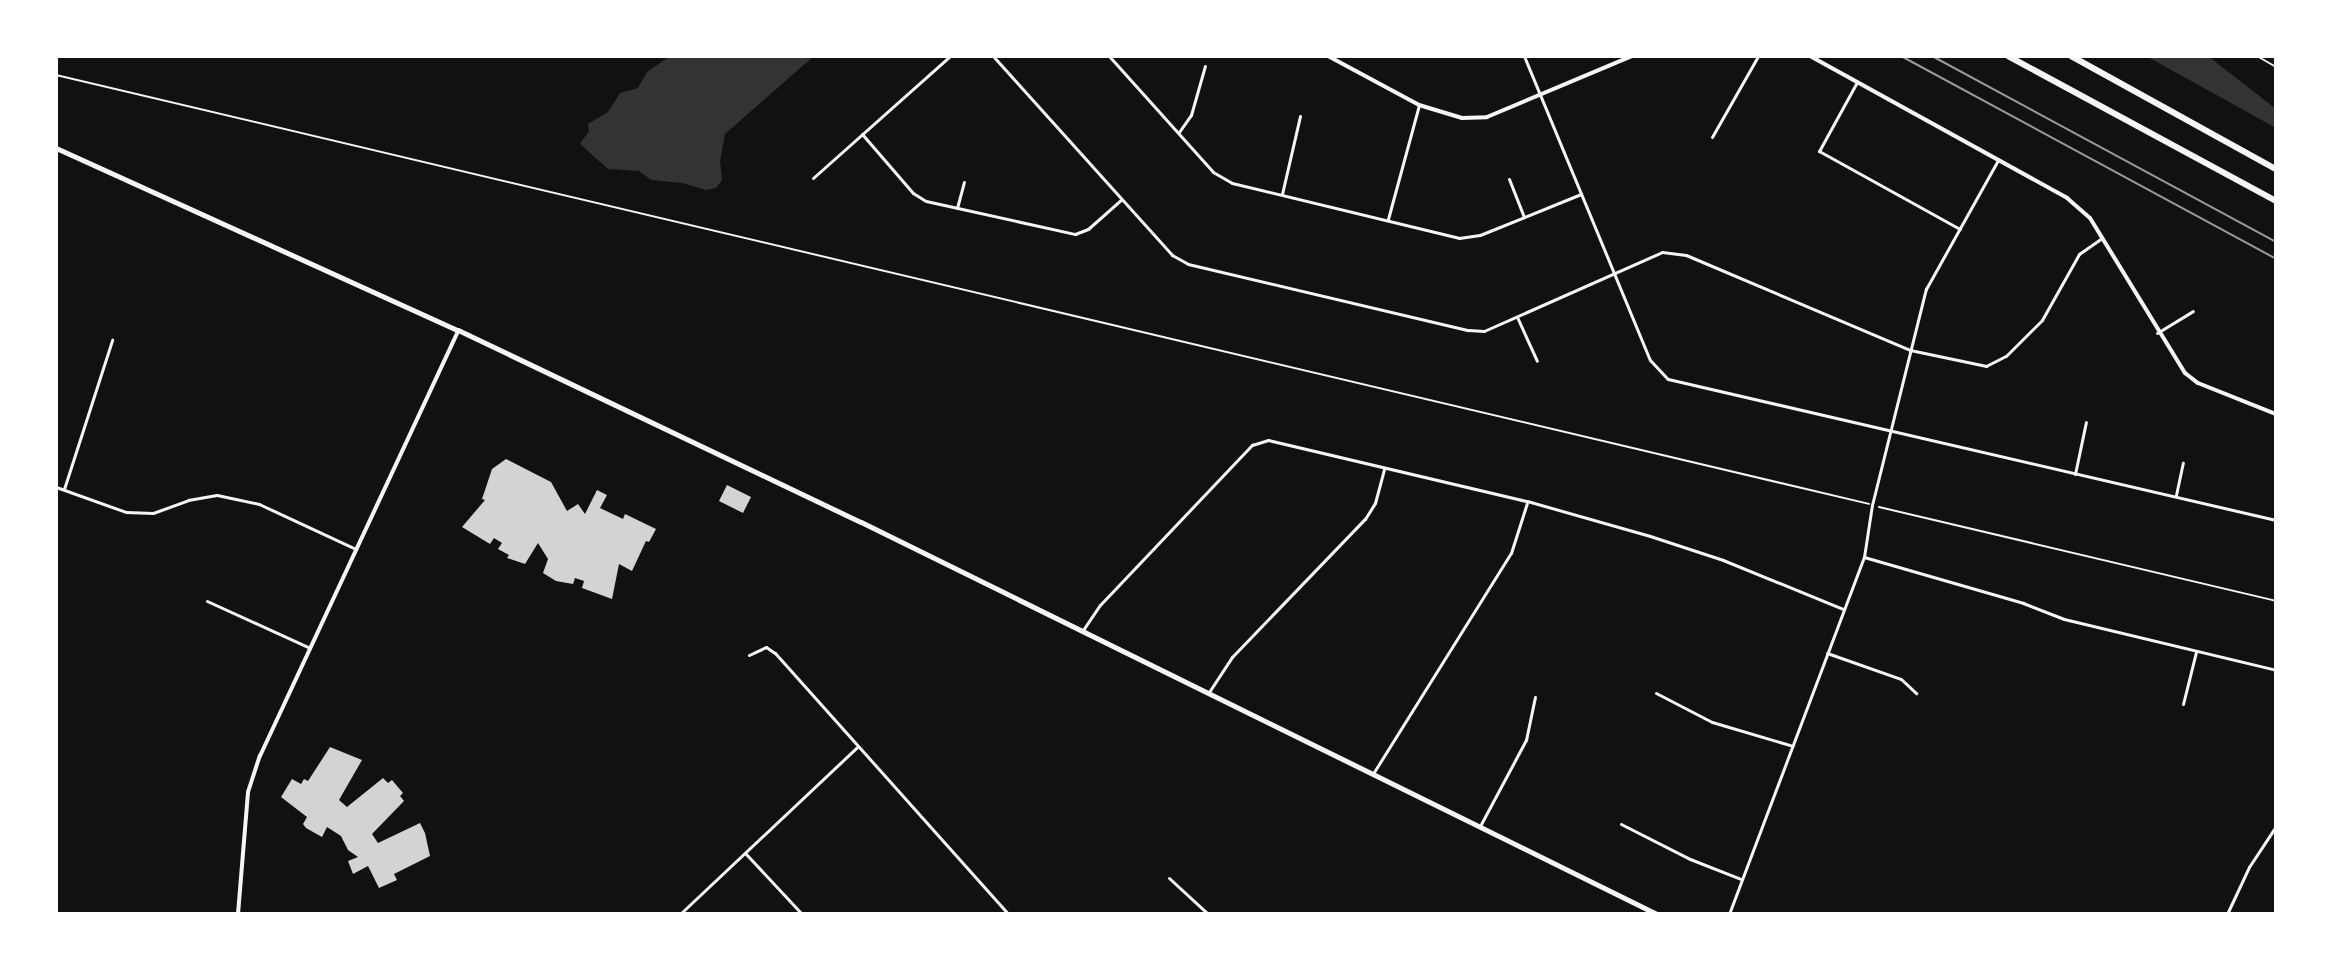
<!DOCTYPE html>
<html>
<head>
<meta charset="utf-8">
<style>
  body { margin:0 }
  #map { position:relative; width:2332px; height:970px; overflow:hidden; background:#111; font-family:"Titillium Web",sans-serif }
  div>[style] { position:absolute }
  [style*='--x'] { left:calc(var(--x)*1px); top:calc(var(--y)*1px); width:calc(var(--w)*1px); rotate:calc(var(--a)*1deg) }
  .water>* { inset:0; background:#333 }
  .building>* { inset:0; background:#d3d3d3 }
  .path>* { height:2px; margin:-1px; padding:0 1px; transform-origin:1px; border-radius:1px; background:#f5f5f5 }
  .minor>* { height:3px; margin:-1.5px; padding:0 1.5px; transform-origin:1.5px; border-radius:1.5px; background:#f5f5f5 }
  .tertiary>* { height:4px; margin:-2px; padding:0 2px; transform-origin:2px; border-radius:2px; background:#f5f5f5 }
  .secondary>* { height:5px; margin:-2.5px; padding:0 2.5px; transform-origin:2.5px; border-radius:2.5px; background:#f5f5f5 }
  .motorway>* { height:6px; margin:-3px; padding:0 3px; transform-origin:3px; border-radius:3px; background:#f5f5f5 }
  .rail>* { height:2px; margin:-1px; padding:0 1px; transform-origin:1px; border-radius:1px; background:#9a9a9a }
  span { translate:-50% -50%; white-space:nowrap; text-align:center; line-height:1.15; -webkit-text-stroke:6px #fff; paint-order:stroke }
  .frame { position:absolute; inset:0; border:58px solid #fff; pointer-events:none }
</style>
</head>
<body>
<div id="map">
  <div class="water">
    <div style="clip-path:polygon(670px 56px,814px 56px,725px 134px,720px 161px,722px 180px,716px 188px,706px 190px,682px 183px,651px 180px,639px 171px,608px 169px,580px 144px,589px 131px,588px 124px,608px 112px,620px 93px,638px 88px,647px 72px)"></div>
    <div style="clip-path:polygon(2146px 56px,2208px 56px,2276px 109px,2276px 128px)"></div>
  </div>
  <div class="building">
    <div style="clip-path:polygon(506px 459px,551px 482px,567px 511px,578px 504px,585px 514px,597px 490px,607px 495px,600px 508px,623px 519px,625px 514px,656px 529px,649px 542px,646px 541px,632px 571px,619px 564px,612px 599px,582px 588px,584px 581px,575px 578px,573px 584px,556px 581px,543px 573px,548px 559px,538px 543px,525px 564px,507px 558px,509px 555px,498px 549px,502px 543px,494px 538px,490px 544px,462px 527px,485px 500px,482px 499px,492px 469px)"></div>
    <div style="clip-path:polygon(727px 485px,751px 497px,743px 513px,719px 501px)"></div>
    <div style="clip-path:polygon(330px 747px,362px 760px,339px 800px,347px 807px,383px 778px,388px 783px,392px 780px,403px 793px,400px 796px,404px 801px,372px 834px,378px 843px,420px 823px,425px 833px,430px 856px,394px 874px,397px 880px,379px 888px,368px 866px,353px 874px,348px 861px,358px 857px,348px 850px,341px 836px,327px 827px,322px 837px,306px 828px,303px 824px,307px 817px,281px 797px,292px 779px,301px 784px,304px 779px,308px 781px)"></div>
  </div>
  <div class="path">
    <div style="--x:2257;--y:56;--w:22;--a:30"></div>
    <div style="--x:56;--y:75;--w:1863;--a:13.31"></div>
    <div style="--x:1879;--y:507;--w:408;--a:13.3"></div>
  </div>
  <div class="minor">
    <div style="--x:993;--y:56;--w:268;--a:48"></div>
    <div style="--x:1172;--y:255;--w:18;--a:29"></div>
    <div style="--x:1188;--y:264;--w:288;--a:13.3"></div>
    <div style="--x:1468;--y:330;--w:16;--a:4"></div>
    <div style="--x:1484;--y:331;--w:195;--a:-23.9"></div>
    <div style="--x:1662;--y:252;--w:24;--a:7"></div>
    <div style="--x:1686;--y:255;--w:243;--a:23"></div>
    <div style="--x:1910;--y:350;--w:78;--a:11.9"></div>
    <div style="--x:1986;--y:366;--w:22;--a:-27"></div>
    <div style="--x:2006;--y:356;--w:51;--a:-45"></div>
    <div style="--x:2042;--y:320;--w:76;--a:-60.7"></div>
    <div style="--x:2079;--y:254;--w:28;--a:-35"></div>
    <div style="--x:1109;--y:56;--w:156;--a:48.1"></div>
    <div style="--x:1213;--y:172;--w:22;--a:30"></div>
    <div style="--x:1232;--y:183;--w:234;--a:13.6"></div>
    <div style="--x:1459;--y:238;--w:21;--a:-8"></div>
    <div style="--x:1480;--y:235;--w:109;--a:-22.1"></div>
    <div style="--x:1524;--y:56;--w:329;--a:67.5"></div>
    <div style="--x:1650;--y:360;--w:26;--a:47"></div>
    <div style="--x:1668;--y:379;--w:624;--a:13.06"></div>
    <div style="--x:1857;--y:82;--w:79;--a:118.8"></div>
    <div style="--x:1819;--y:151;--w:161;--a:29"></div>
    <div style="--x:1179;--y:132;--w:21;--a:-55"></div>
    <div style="--x:1191;--y:115;--w:51;--a:-74.1"></div>
    <div style="--x:862;--y:134;--w:78;--a:49.2"></div>
    <div style="--x:913;--y:193;--w:15;--a:32"></div>
    <div style="--x:926;--y:201;--w:153;--a:12.5"></div>
    <div style="--x:1075;--y:234;--w:14;--a:-21"></div>
    <div style="--x:1088;--y:229;--w:45;--a:-41.4"></div>
    <div style="--x:1712;--y:137;--w:93;--a:-60.4"></div>
    <div style="--x:813;--y:178;--w:183;--a:-41.7"></div>
    <div style="--x:1509;--y:179;--w:41;--a:68.5"></div>
    <div style="--x:1282;--y:194;--w:80;--a:-77"></div>
    <div style="--x:957;--y:208;--w:27;--a:-75"></div>
    <div style="--x:1388;--y:219;--w:118;--a:-74.8"></div>
    <div style="--x:1517;--y:317;--w:48;--a:65.6"></div>
    <div style="--x:2157;--y:333;--w:42;--a:-31.4"></div>
    <div style="--x:2075;--y:474;--w:53;--a:-78.1"></div>
    <div style="--x:56;--y:487;--w:74;--a:19.7"></div>
    <div style="--x:126;--y:512;--w:27;--a:2"></div>
    <div style="--x:153;--y:513;--w:37;--a:-20"></div>
    <div style="--x:188;--y:500;--w:29;--a:-10"></div>
    <div style="--x:217;--y:495;--w:43;--a:12.1"></div>
    <div style="--x:259;--y:504;--w:107;--a:24.9"></div>
    <div style="--x:64;--y:489;--w:157;--a:-72.1"></div>
    <div style="--x:2176;--y:495;--w:33;--a:-78"></div>
    <div style="--x:1864;--y:557;--w:166;--a:16.1"></div>
    <div style="--x:2023;--y:603;--w:44;--a:21.3"></div>
    <div style="--x:2064;--y:619;--w:218;--a:13.5"></div>
    <div style="--x:207;--y:601;--w:113;--a:24.5"></div>
    <div style="--x:1083;--y:630;--w:30;--a:-56"></div>
    <div style="--x:1100;--y:605;--w:221;--a:-46.5"></div>
    <div style="--x:1252;--y:445;--w:17;--a:-17"></div>
    <div style="--x:1268;--y:440;--w:266;--a:13.3"></div>
    <div style="--x:1527;--y:501;--w:128;--a:15.9"></div>
    <div style="--x:1650;--y:536;--w:77;--a:18.2"></div>
    <div style="--x:1723;--y:560;--w:130;--a:22.2"></div>
    <div style="--x:1827;--y:653;--w:78;--a:19.4"></div>
    <div style="--x:1901;--y:679;--w:21;--a:43"></div>
    <div style="--x:749;--y:655;--w:19;--a:-25"></div>
    <div style="--x:766;--y:647;--w:11;--a:34"></div>
    <div style="--x:775;--y:653;--w:350;--a:48.2"></div>
    <div style="--x:1209;--y:692;--w:42;--a:-56.7"></div>
    <div style="--x:1232;--y:657;--w:192;--a:-46.1"></div>
    <div style="--x:1365;--y:519;--w:19;--a:-58"></div>
    <div style="--x:1375;--y:503;--w:35;--a:-75"></div>
    <div style="--x:1656;--y:693;--w:63;--a:27.4"></div>
    <div style="--x:1712;--y:722;--w:84;--a:16.5"></div>
    <div style="--x:2183;--y:704;--w:54;--a:-76"></div>
    <div style="--x:1374;--y:772;--w:258;--a:-58"></div>
    <div style="--x:1511;--y:553;--w:52;--a:-72.3"></div>
    <div style="--x:1621;--y:824;--w:77;--a:26.9"></div>
    <div style="--x:1690;--y:859;--w:55;--a:21.4"></div>
    <div style="--x:1480;--y:826;--w:98;--a:-61.9"></div>
    <div style="--x:1526;--y:740;--w:44;--a:-78.2"></div>
    <div style="--x:746;--y:854;--w:82;--a:47"></div>
    <div style="--x:1169;--y:878;--w:53;--a:42.7"></div>
    <div style="--x:680;--y:914;--w:243;--a:-43.3"></div>
    <div style="--x:1729;--y:914;--w:382;--a:-69.3"></div>
    <div style="--x:1864;--y:557;--w:53;--a:-81.3"></div>
    <div style="--x:1872;--y:505;--w:223;--a:-76"></div>
    <div style="--x:1926;--y:289;--w:148;--a:-60.8"></div>
    <div style="--x:2227;--y:914;--w:52;--a:-64.9"></div>
    <div style="--x:2249;--y:867;--w:49;--a:-56.6"></div>
  </div>
  <div class="tertiary">
    <div style="--x:1328;--y:56;--w:103;--a:28.3"></div>
    <div style="--x:1419;--y:105;--w:45;--a:16.8"></div>
    <div style="--x:1462;--y:118;--w:25;--a:-2"></div>
    <div style="--x:1487;--y:117;--w:157;--a:-22.8"></div>
    <div style="--x:1810;--y:56;--w:294;--a:28.9"></div>
    <div style="--x:2067;--y:198;--w:30;--a:41"></div>
    <div style="--x:2090;--y:218;--w:182;--a:58.5"></div>
    <div style="--x:2185;--y:373;--w:16;--a:38"></div>
    <div style="--x:2198;--y:383;--w:84;--a:21.7"></div>
    <div style="--x:238;--y:914;--w:122;--a:-85.3"></div>
    <div style="--x:248;--y:792;--w:38;--a:-72"></div>
    <div style="--x:260;--y:756;--w:469;--a:-65"></div>
  </div>
  <div class="secondary">
    <div style="--x:56;--y:148;--w:441;--a:24.4"></div>
    <div style="--x:458;--y:330;--w:446;--a:25.5"></div>
    <div style="--x:861;--y:522;--w:887;--a:26.22"></div>
  </div>
  <div class="motorway">
    <div style="--x:2008;--y:56;--w:305;--a:28.4"></div>
    <div style="--x:2071;--y:56;--w:234;--a:28.9"></div>
  </div>
  <div class="rail">
    <div style="--x:1901;--y:56;--w:426;--a:28.4"></div>
    <div style="--x:1932;--y:56;--w:391;--a:28.4"></div>
  </div>
  <div class="frame"></div>
</div>
</body>
</html>
